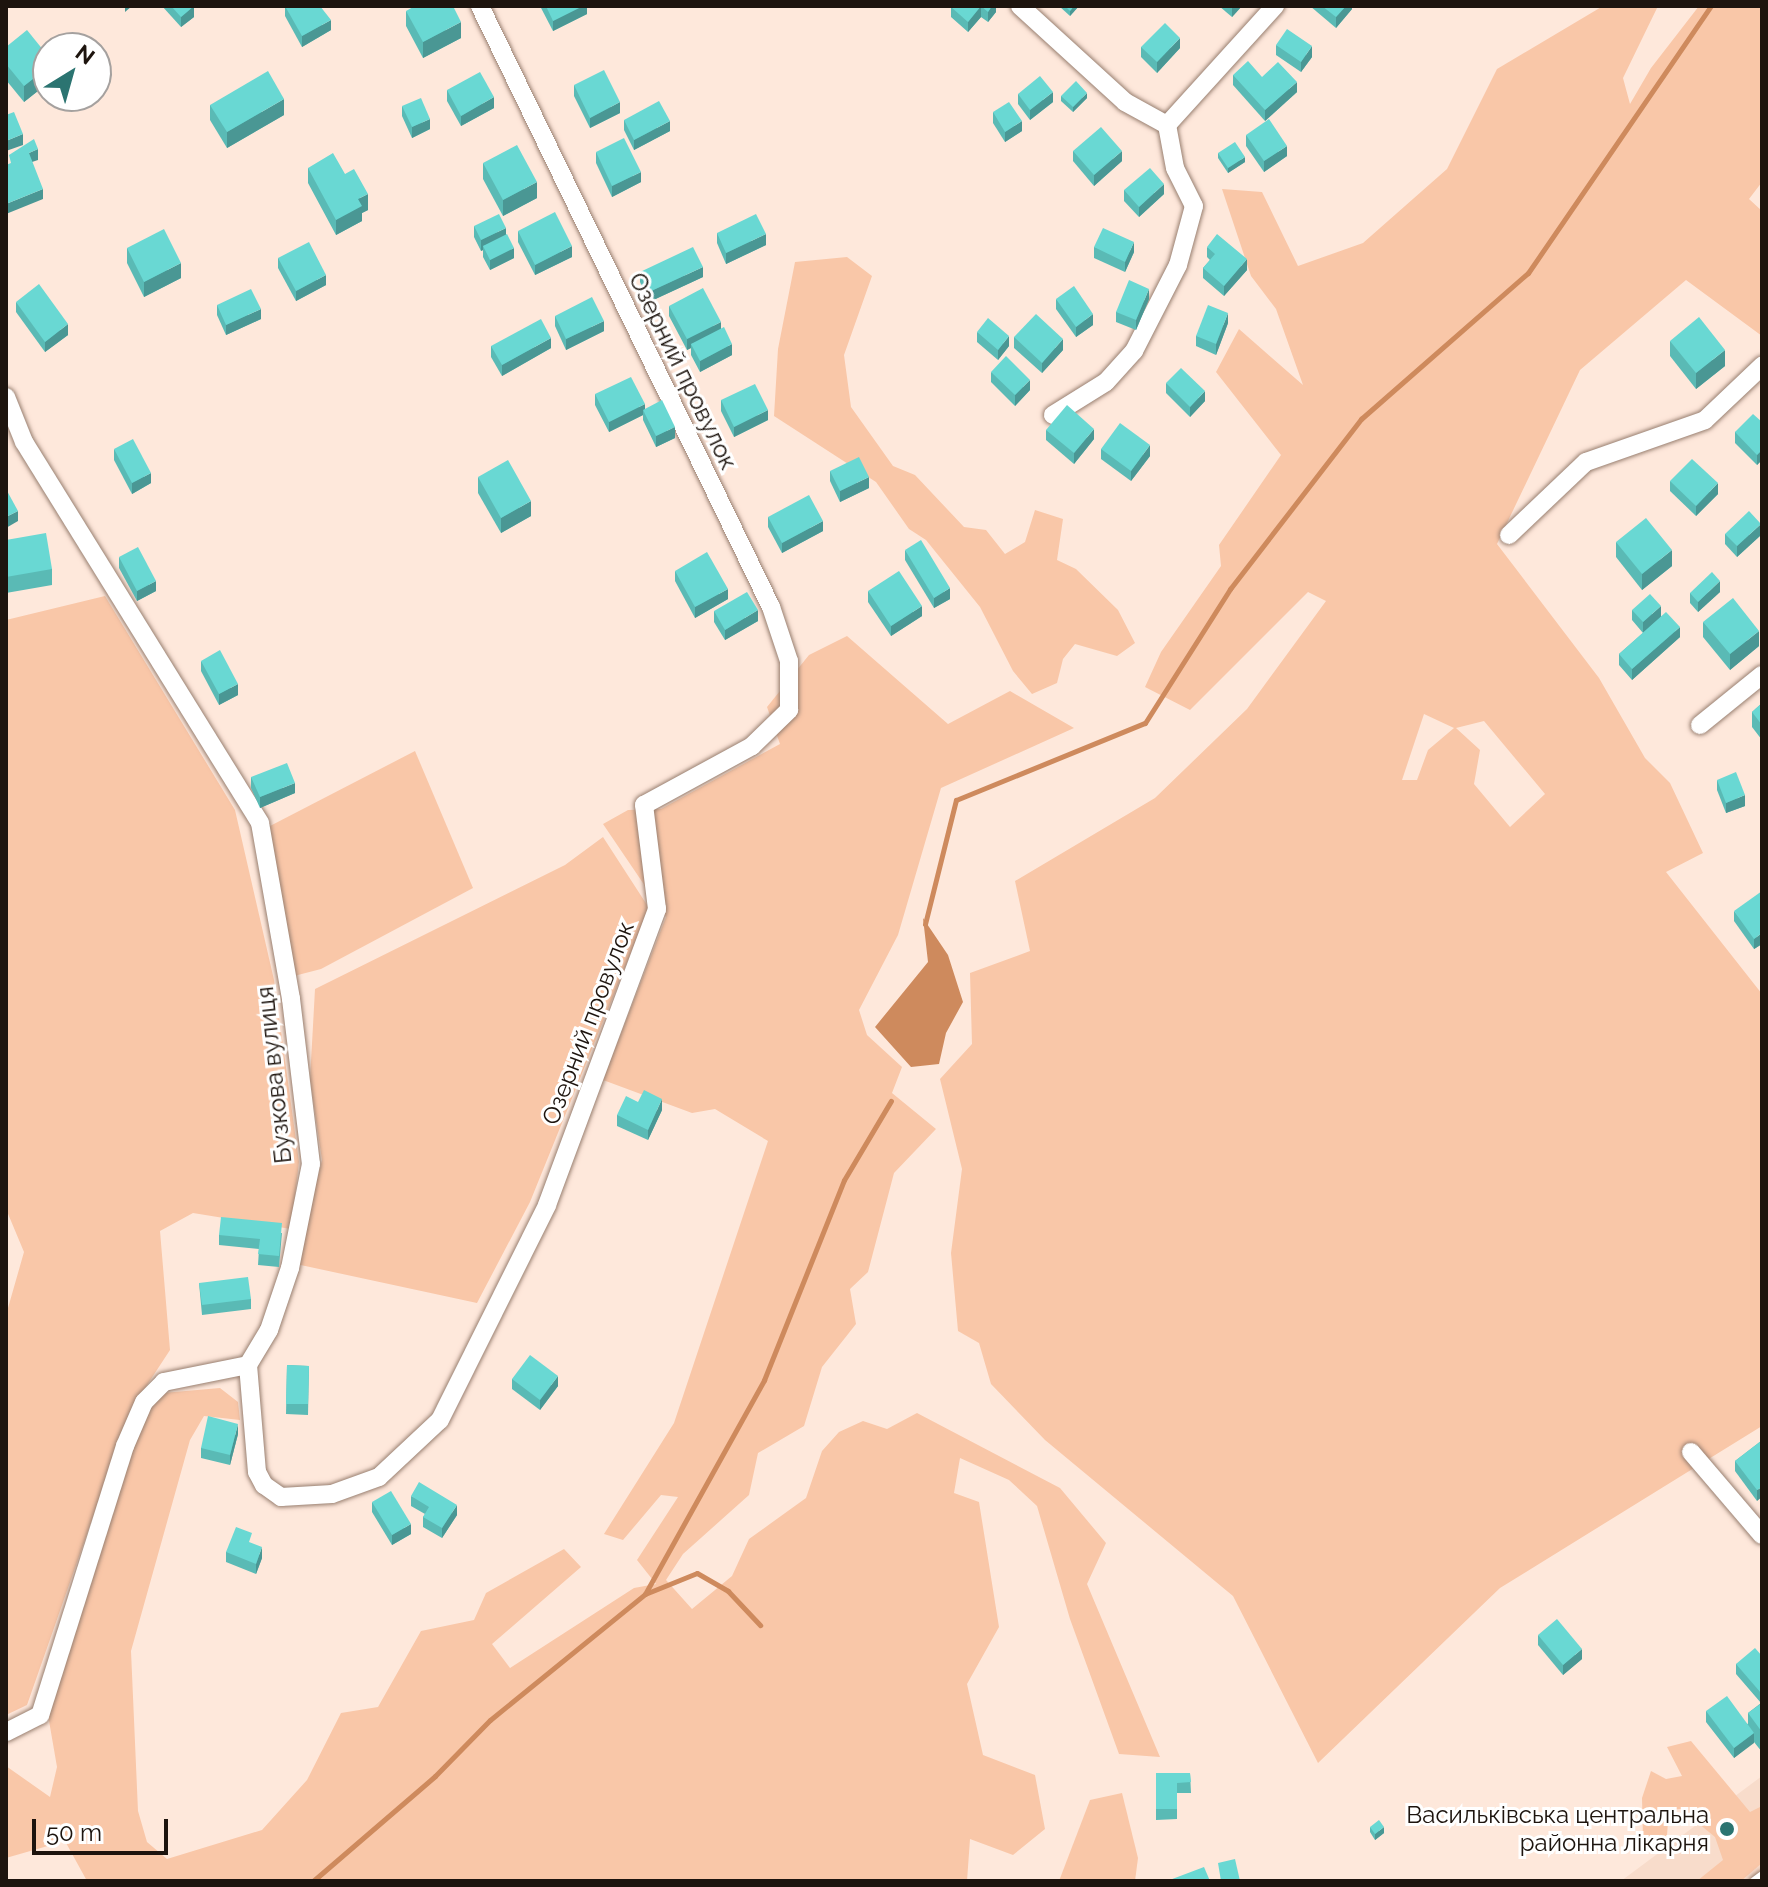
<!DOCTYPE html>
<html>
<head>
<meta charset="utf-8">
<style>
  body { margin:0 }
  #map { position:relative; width:1768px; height:1887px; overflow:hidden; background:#fee8db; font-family:Raleway,sans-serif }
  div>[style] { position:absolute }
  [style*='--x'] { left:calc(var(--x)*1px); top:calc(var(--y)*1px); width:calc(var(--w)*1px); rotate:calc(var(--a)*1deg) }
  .built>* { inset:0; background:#f8dccb }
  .green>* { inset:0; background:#f9c7a8 }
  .water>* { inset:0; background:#ce8a5d }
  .stream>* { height:5px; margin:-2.5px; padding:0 2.5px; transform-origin:2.5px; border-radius:2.5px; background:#ce8a5d }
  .roads { filter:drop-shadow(0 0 2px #987f70) drop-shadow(0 0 2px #987f70) }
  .service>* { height:9px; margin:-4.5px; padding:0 4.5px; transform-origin:4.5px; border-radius:4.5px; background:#fff }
  .minor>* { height:18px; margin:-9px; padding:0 9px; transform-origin:9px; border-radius:9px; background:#fff }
  .wall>* { inset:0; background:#5abab5 }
  .shaded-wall>* { inset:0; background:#4a9794 }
  .building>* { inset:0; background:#69d8d3 }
  .dots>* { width:22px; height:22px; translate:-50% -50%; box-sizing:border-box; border:4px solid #fff; border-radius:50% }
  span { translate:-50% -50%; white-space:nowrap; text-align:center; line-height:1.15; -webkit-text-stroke:6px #fff; paint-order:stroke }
  .street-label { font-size:24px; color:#1d140e }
  .poi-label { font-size:24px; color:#1d140e }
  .right { translate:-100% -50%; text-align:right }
  .frame { position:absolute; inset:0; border:8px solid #1d140e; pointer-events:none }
  .north { position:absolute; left:32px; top:32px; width:80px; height:80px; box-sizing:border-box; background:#fff; border:2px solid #a5a19f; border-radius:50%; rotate:37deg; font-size:22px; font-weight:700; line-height:32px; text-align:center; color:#1d140e }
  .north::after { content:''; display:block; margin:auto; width:28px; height:36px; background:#2b7471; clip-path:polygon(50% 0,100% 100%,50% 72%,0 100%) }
  .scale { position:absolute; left:32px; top:1819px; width:136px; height:36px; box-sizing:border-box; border:4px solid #1d140e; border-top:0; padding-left:10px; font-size:24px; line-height:28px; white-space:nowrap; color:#1d140e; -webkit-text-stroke:6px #fff; paint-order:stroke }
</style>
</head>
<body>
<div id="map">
  <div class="built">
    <div style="clip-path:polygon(1762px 1776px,1762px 1881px,1621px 1881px)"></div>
  </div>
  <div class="green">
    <div style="clip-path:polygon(evenodd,1603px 6px,1658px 6px,1623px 78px,1630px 104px,1651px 68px,1699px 6px,1762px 6px,1762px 182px,1749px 199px,1762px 211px,1762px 336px,1686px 280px,1580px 370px,1497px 544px,1599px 678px,1645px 758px,1670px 783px,1703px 853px,1666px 872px,1762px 994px,1762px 1426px,1500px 1588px,1318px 1763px,1233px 1596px,1045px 1440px,991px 1384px,979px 1343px,958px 1331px,951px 1253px,962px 1169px,940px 1079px,972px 1044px,970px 973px,1030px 951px,1015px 881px,1155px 798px,1247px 709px,1326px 601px,1308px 592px,1190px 710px,1145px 687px,1161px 652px,1221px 566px,1219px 545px,1281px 455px,1216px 372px,1239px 329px,1303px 385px,1276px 309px,1251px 276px,1222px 189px,1262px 192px,1298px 266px,1363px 243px,1447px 169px,1497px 69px,1603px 6px,1424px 714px,1454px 728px,1428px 750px,1417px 780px,1402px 780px,1424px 714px,1603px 6px,1484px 721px,1545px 794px,1510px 827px,1474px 784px,1480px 750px,1456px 728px,1484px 721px)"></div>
    <div style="clip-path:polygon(847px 257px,872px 276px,844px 355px,851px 407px,893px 466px,915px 475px,964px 527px,986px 530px,1005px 554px,1025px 542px,1035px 510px,1063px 519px,1057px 560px,1076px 569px,1118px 610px,1135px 643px,1117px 656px,1075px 644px,1063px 659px,1057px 683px,1032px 694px,1013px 671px,980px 607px,926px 540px,909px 529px,876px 482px,774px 416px,778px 349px,795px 262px)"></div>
    <div style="clip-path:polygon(105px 596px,235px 810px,274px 980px,299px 1162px,291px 1229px,193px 1213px,160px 1231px,170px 1350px,130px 1411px,27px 1705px,6px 1715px,6px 1315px,24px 1252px,6px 1209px,6px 620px)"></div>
    <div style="clip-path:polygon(847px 636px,948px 724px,1010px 691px,1074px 728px,941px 788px,898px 935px,859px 1010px,867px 1035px,902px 1067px,892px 1093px,936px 1129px,894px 1173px,868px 1272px,850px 1289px,856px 1324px,822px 1367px,804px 1426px,758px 1453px,749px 1495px,683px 1554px,666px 1580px,692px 1609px,732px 1576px,749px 1539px,806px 1498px,822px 1451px,839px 1432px,863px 1421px,887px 1429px,917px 1413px,1060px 1488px,1106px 1543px,1087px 1584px,1160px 1757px,1119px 1754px,1070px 1619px,1037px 1506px,1009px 1480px,960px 1458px,954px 1493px,979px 1502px,999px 1627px,967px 1684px,983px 1755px,1035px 1775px,1045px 1829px,1013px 1855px,970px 1839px,967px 1881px,87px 1881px,65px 1841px,6px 1858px,6px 1766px,50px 1797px,57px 1767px,48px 1715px,133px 1450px,149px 1409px,163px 1393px,220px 1388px,238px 1402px,240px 1420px,204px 1416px,190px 1440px,131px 1651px,138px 1811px,147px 1842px,167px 1859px,262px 1830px,307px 1780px,341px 1713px,378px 1707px,421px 1631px,474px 1620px,486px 1593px,564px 1549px,581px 1567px,492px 1644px,510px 1668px,634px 1588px,656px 1584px,637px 1560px,678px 1497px,661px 1495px,623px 1540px,604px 1534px,674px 1423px,768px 1141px,715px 1109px,692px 1113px,603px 1080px,666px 917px,603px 824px,628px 810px,661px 809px,780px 744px,767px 707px,809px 655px)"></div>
    <div style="clip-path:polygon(415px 751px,473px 888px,321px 969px,294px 976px,270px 826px)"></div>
    <div style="clip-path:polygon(603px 837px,649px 908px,530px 1202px,477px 1303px,296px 1264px,322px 1160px,310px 1080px,315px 989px,565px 865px)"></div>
    <div style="clip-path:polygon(1691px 1741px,1750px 1812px,1762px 1806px,1762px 1863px,1741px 1881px,1697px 1881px,1723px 1860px,1715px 1837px,1681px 1809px,1669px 1810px,1667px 1835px,1658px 1842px,1643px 1839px,1642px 1798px,1651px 1771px,1666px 1779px,1682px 1776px,1667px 1747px)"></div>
    <div style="clip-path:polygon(1122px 1793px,1138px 1858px,1135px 1881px,1059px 1881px,1090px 1800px)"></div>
  </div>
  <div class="water">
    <div style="clip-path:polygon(923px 918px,948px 955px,963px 1002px,946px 1033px,939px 1064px,911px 1067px,875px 1027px,928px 962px)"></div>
  </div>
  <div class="stream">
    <div style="--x:925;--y:924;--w:128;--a:-76"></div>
    <div style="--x:956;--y:800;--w:204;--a:-22.2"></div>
    <div style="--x:1145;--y:723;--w:159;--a:-57.6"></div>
    <div style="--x:1230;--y:589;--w:215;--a:-52.4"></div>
    <div style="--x:1361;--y:419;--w:222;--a:-41.2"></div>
    <div style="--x:1528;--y:273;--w:324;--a:-55.6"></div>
    <div style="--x:645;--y:1594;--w:56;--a:-22"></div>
    <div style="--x:697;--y:1573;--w:36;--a:30"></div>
    <div style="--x:728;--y:1591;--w:47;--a:46.7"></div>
    <div style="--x:313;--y:1881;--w:161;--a:-40.7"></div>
    <div style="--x:435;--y:1776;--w:78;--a:-45.5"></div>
    <div style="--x:490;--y:1720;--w:200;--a:-39.1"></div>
    <div style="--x:645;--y:1594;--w:245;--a:-60.9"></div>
    <div style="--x:764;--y:1380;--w:215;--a:-68.2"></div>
    <div style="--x:844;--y:1180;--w:92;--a:-59.3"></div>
  </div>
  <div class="roads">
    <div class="service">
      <div style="--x:1754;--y:1881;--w:10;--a:-37"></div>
    </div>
    <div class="minor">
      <div style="--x:1020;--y:6;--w:142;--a:42.4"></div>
      <div style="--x:1125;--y:102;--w:48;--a:28.7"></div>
      <div style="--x:1167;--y:125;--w:161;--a:-47.8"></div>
      <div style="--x:6;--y:397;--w:48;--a:68.2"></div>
      <div style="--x:24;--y:442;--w:448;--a:58.2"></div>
      <div style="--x:260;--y:823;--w:179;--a:80"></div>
      <div style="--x:291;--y:999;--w:166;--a:83.1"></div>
      <div style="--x:311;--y:1164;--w:106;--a:101.4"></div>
      <div style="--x:290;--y:1268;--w:65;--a:108.7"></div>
      <div style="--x:269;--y:1330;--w:41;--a:121"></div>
      <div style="--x:248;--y:1365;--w:86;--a:168.6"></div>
      <div style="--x:164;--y:1382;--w:28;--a:135"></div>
      <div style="--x:144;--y:1402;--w:48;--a:113.4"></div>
      <div style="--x:125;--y:1446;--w:282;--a:107.5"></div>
      <div style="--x:40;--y:1715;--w:38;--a:153"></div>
      <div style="--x:1053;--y:415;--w:62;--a:-31.9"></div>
      <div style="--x:1106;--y:382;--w:42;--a:-47.9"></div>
      <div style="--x:1134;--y:351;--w:97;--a:-62.9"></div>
      <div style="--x:1178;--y:265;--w:61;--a:-74.8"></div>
      <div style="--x:1194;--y:206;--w:42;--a:-116.6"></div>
      <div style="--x:1175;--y:168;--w:44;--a:-100.5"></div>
      <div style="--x:1509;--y:535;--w:106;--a:-43.5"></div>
      <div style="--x:1586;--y:462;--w:126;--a:-19.4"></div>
      <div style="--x:1705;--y:420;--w:79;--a:-43.5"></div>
      <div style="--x:1700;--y:725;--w:80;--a:-38.9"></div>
      <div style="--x:248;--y:1365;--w:107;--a:85.2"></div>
      <div style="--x:257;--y:1472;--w:15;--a:62"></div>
      <div style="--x:264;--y:1485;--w:21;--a:35"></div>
      <div style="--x:281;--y:1497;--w:51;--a:-3.4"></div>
      <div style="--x:332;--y:1494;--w:50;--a:-19.9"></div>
      <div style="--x:379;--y:1477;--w:83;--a:-43.1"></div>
      <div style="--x:440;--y:1420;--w:240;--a:-63.5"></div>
      <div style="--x:547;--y:1205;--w:316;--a:-69.6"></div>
      <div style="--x:657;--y:909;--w:105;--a:-97.1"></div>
      <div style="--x:644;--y:805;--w:123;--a:-28.6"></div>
      <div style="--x:752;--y:746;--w:52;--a:-44.2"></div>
      <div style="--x:789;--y:710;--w:49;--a:-90"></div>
      <div style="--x:789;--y:661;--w:57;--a:-108.4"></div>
      <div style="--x:771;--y:607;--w:668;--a:-115.84"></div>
      <div style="--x:1691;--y:1452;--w:109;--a:49.5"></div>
    </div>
  </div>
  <div class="wall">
    <div style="clip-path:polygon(162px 6px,193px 6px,194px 17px,181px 27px)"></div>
    <div style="clip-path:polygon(285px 6px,331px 30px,302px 47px,285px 16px)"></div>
    <div style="clip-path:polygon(540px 6px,587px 6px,587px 14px,553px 31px)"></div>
    <div style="clip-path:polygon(996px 6px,996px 12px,988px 22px,981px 17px,968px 32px,951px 17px,951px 7px)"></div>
    <div style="clip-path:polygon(1059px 6px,1079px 6px,1070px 16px)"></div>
    <div style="clip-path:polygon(1219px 6px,1242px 6px,1232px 17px)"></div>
    <div style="clip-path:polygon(1310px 6px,1352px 6px,1352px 9px,1336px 28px)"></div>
    <div style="clip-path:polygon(406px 11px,461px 38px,423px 58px,406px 26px)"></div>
    <div style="clip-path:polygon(1276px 45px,1312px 57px,1301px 72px,1276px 55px)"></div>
    <div style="clip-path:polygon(6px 47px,48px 56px,48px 83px,24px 102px,6px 80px)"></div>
    <div style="clip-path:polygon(1141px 47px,1180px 48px,1157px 73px,1141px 57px)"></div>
    <div style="clip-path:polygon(1233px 75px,1262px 77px,1297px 92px,1265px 121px,1233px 85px)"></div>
    <div style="clip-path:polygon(574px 85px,620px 113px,590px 128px,574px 96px)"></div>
    <div style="clip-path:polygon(447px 90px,494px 108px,461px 126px,447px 101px)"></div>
    <div style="clip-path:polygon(1018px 94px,1053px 102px,1030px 120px,1018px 104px)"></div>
    <div style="clip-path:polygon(1061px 96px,1087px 98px,1073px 112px,1061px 101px)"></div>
    <div style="clip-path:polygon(210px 105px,284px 115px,227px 148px,210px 120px)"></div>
    <div style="clip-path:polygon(402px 106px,430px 129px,412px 138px,402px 116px)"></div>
    <div style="clip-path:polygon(993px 112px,1022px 131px,1005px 142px,993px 123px)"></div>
    <div style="clip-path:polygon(624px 120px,670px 131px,634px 150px,624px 130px)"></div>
    <div style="clip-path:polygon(1246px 135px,1287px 156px,1264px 172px,1246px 146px)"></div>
    <div style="clip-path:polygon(1073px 151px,1122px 161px,1094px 186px,1073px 161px)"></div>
    <div style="clip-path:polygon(596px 152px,641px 182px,612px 197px,596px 163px)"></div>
    <div style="clip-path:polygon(1218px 153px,1245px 162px,1228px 173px,1218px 158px)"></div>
    <div style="clip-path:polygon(483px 163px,537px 198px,503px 216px,483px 179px)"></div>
    <div style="clip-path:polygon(308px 168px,345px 174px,368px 210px,362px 213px,362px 221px,336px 235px,308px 183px)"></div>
    <div style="clip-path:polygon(1124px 190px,1164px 194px,1139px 217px,1124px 201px)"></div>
    <div style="clip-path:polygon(474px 226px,506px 235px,514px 258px,490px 270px,483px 257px,483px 250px,481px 251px,474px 237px)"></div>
    <div style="clip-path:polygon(518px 231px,572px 257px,535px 275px,518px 242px)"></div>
    <div style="clip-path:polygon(717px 233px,766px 245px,726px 264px,717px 243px)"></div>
    <div style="clip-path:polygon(1094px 247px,1134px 252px,1125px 272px,1094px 258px)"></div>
    <div style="clip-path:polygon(1207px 247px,1247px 270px,1224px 296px,1203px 278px,1203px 268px,1210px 260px,1207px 257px)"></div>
    <div style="clip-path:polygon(127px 248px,181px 278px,144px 297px,127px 263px)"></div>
    <div style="clip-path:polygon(278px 258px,326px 285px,296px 301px,278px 268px)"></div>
    <div style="clip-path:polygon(640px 272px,703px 277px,649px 302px,640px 282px)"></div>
    <div style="clip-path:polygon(1056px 299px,1093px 325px,1076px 337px,1056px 309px)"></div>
    <div style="clip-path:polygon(1149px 299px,1136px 330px,1116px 322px,1116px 312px)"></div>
    <div style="clip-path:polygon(16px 302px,68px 335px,45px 352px,16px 312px)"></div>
    <div style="clip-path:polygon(217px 305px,261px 319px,226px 335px,217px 315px)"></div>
    <div style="clip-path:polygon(669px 306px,721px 329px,732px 355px,700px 372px,691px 355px,691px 348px,687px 350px,669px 316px)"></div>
    <div style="clip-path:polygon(555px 316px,604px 331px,566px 350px,555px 326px)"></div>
    <div style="clip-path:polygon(1228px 323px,1216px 355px,1196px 346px,1196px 336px)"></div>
    <div style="clip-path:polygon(977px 332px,1009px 346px,998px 360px,977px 342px)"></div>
    <div style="clip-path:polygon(1014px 337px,1063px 350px,1042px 373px,1014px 348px)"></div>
    <div style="clip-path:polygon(1670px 341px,1725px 366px,1696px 389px,1670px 356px)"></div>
    <div style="clip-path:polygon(491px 346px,551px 348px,502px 376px,491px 357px)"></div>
    <div style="clip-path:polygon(991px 372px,1030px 390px,1015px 406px,991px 382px)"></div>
    <div style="clip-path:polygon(1166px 383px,1205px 401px,1190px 417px,1166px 393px)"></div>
    <div style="clip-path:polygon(595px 394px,645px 409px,675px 438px,656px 447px,643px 420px,643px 415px,609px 432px,595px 405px)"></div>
    <div style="clip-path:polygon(721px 400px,768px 420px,734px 437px,721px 411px)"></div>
    <div style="clip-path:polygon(1762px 422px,1762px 460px,1757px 465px,1735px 443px,1735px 432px)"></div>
    <div style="clip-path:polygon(1046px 430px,1094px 439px,1074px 464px,1046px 440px)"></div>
    <div style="clip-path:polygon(114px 449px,151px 483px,132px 494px,114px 460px)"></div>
    <div style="clip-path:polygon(1101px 449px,1150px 456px,1131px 481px,1101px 459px)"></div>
    <div style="clip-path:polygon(830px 471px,869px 488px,840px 502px,830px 481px)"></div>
    <div style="clip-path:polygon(478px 477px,531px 516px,501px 533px,478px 493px)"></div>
    <div style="clip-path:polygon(1670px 481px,1718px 494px,1696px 516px,1670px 491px)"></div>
    <div style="clip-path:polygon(768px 517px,823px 531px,782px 553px,768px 527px)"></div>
    <div style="clip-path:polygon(1725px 534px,1761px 535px,1737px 557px,1725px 544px)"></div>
    <div style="clip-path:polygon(6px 540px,52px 569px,52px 585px,6px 593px)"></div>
    <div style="clip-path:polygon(1616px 542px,1672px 566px,1642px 590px,1616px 557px)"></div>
    <div style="clip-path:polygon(905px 550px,950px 599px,934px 608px,905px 560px)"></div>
    <div style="clip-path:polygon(119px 557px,156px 591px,137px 601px,119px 568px)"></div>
    <div style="clip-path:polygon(675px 571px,728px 599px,695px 618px,675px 581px)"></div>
    <div style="clip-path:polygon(868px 591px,922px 616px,891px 636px,868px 602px)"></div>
    <div style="clip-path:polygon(1720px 592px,1698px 612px,1690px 603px,1690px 593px)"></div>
    <div style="clip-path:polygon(1632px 610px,1661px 616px,1680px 637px,1632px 680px,1619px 665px,1619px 654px,1643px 633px,1632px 620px)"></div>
    <div style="clip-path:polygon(714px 611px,758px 621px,725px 640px,714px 622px)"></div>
    <div style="clip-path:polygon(1703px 622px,1759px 646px,1730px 670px,1703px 637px)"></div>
    <div style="clip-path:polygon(201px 661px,238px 695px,219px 705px,201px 671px)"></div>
    <div style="clip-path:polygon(1762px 703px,1762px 740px,1752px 727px,1752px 712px)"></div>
    <div style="clip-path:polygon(251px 777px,295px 793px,260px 808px,251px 788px)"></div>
    <div style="clip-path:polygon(1717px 780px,1745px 806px,1726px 813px,1717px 790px)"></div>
    <div style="clip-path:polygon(1734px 911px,1762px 944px,1754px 949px,1734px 921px)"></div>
    <div style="clip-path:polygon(662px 1110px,648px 1140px,617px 1126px,617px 1115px)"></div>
    <div style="clip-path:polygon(282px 1233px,279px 1267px,258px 1265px,259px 1249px,219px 1245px,219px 1235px)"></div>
    <div style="clip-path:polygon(199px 1283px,251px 1299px,251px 1309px,202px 1315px)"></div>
    <div style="clip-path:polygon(287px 1365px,309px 1366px,308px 1415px,286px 1414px)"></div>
    <div style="clip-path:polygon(512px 1379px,558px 1386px,540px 1410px,512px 1389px)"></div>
    <div style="clip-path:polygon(238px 1434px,230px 1465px,201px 1458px,201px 1448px)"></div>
    <div style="clip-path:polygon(1761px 1441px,1757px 1501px,1735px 1471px,1735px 1461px)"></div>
    <div style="clip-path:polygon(411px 1496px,457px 1515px,442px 1538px,423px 1527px,423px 1517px,425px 1514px,411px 1506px)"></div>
    <div style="clip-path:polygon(372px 1502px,411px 1534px,392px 1545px,372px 1512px)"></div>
    <div style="clip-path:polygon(252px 1544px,262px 1558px,256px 1574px,226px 1562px,226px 1552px)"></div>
    <div style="clip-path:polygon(1538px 1635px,1582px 1659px,1563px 1675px,1538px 1645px)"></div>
    <div style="clip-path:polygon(1762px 1656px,1762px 1752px,1754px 1742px,1734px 1758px,1706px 1722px,1706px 1711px,1748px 1724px,1748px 1713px,1761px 1703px,1736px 1674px,1736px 1664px)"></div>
    <div style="clip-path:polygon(1156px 1773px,1190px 1773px,1191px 1793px,1177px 1793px,1177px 1819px,1156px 1820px)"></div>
    <div style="clip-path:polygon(1370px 1827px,1384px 1833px,1375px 1840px,1370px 1832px)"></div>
  </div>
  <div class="shaded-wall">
    <div style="clip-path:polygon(125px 6px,132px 6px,125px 12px)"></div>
    <div style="clip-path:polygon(194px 6px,194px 17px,181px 27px,181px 17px)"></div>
    <div style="clip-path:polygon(583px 6px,587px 6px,587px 14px,553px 31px,553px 21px)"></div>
    <div style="clip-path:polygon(981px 6px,981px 17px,968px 32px,968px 22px)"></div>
    <div style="clip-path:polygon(992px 6px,996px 6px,996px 12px,988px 22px,988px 12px)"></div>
    <div style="clip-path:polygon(1074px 6px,1079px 6px,1070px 16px,1070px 11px)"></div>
    <div style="clip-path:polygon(1233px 6px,1242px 6px,1232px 17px,1232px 7px)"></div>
    <div style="clip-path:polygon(1346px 6px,1352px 6px,1352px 9px,1336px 28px,1336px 17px)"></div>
    <div style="clip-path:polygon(331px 20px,331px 30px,302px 47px,302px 36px)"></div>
    <div style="clip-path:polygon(461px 22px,461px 38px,423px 58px,423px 42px)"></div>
    <div style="clip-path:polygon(1180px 38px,1180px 48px,1157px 73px,1157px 62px)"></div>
    <div style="clip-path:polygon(1312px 46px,1312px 57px,1301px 72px,1301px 62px)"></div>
    <div style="clip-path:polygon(48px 67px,48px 83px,24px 102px,24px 86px)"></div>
    <div style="clip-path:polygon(1297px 82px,1297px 92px,1265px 121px,1265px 110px)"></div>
    <div style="clip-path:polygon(1053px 92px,1053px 102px,1030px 120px,1030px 110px)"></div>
    <div style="clip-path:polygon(1087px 93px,1087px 98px,1073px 112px,1073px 107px)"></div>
    <div style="clip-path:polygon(494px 97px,494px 108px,461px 126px,461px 116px)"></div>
    <div style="clip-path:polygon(284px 99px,284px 115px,227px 148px,227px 132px)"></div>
    <div style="clip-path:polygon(620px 102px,620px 113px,590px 128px,590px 118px)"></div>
    <div style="clip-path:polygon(430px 119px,430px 129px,412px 138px,412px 127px)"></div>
    <div style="clip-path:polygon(670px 121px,670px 131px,634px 150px,634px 140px)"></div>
    <div style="clip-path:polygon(1022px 121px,1022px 131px,1005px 142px,1005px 132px)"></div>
    <div style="clip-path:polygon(23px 134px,23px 145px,6px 151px,6px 141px)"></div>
    <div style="clip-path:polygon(1287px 146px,1287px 156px,1264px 172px,1264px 161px)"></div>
    <div style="clip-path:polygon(38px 149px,38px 160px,29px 163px,29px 153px)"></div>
    <div style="clip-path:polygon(1122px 151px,1122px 161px,1094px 186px,1094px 175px)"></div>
    <div style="clip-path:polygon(1245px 157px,1245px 162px,1228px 173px,1228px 168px)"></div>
    <div style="clip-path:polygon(641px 172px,641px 182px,612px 197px,612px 186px)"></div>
    <div style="clip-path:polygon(537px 182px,537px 198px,503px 216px,503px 200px)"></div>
    <div style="clip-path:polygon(1164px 184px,1164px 194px,1139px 217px,1139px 207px)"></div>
    <div style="clip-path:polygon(43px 189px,43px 199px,6px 214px,6px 204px)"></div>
    <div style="clip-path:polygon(368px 194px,368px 210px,362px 213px,362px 221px,336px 235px,336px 220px,358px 199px)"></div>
    <div style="clip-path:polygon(506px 228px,506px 238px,483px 246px,483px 250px,481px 251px,481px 240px)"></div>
    <div style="clip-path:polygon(766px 234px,766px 245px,726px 264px,726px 253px)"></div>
    <div style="clip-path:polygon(1134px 242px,1134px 252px,1125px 272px,1125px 262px)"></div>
    <div style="clip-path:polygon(572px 246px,572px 257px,535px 275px,535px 265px)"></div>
    <div style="clip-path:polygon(514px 248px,514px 258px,490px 270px,490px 260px)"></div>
    <div style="clip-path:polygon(1247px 259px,1247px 270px,1224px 296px,1224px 286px)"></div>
    <div style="clip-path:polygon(181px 263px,181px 278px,144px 297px,144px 282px)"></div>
    <div style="clip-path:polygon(703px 267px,703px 277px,649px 302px,649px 292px)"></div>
    <div style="clip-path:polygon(326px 275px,326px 285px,296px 301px,296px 291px)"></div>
    <div style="clip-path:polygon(1149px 289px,1149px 299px,1136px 330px,1136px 320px)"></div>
    <div style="clip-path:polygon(261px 309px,261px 319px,226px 335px,226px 325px)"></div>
    <div style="clip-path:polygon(1228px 313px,1228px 323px,1216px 355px,1216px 344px)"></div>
    <div style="clip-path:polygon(1093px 314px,1093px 325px,1076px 337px,1076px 327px)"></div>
    <div style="clip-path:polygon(604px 321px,604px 331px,566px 350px,566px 339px)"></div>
    <div style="clip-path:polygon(721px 322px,721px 333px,691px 344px,691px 348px,687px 350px,687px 339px)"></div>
    <div style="clip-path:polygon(68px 324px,68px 335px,45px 352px,45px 342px)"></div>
    <div style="clip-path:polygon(1009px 336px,1009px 346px,998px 360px,998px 350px)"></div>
    <div style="clip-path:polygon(551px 338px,551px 348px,502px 376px,502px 365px)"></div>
    <div style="clip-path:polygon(1063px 339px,1063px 350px,1042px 373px,1042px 363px)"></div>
    <div style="clip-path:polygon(732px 344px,732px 355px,700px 372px,700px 361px)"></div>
    <div style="clip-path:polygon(1725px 350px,1725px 366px,1696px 389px,1696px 373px)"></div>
    <div style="clip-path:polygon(1030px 380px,1030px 390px,1015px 406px,1015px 395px)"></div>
    <div style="clip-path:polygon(1205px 391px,1205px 401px,1190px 417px,1190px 407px)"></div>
    <div style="clip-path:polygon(645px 404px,645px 413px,643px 410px,643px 415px,609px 432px,609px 422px)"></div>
    <div style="clip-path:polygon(768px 410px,768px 420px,734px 437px,734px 427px)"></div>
    <div style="clip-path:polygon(675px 427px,675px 438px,656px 447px,656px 436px)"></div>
    <div style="clip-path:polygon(1094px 429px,1094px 439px,1074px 464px,1074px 453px)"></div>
    <div style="clip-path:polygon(1150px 445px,1150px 456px,1131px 481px,1131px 471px)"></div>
    <div style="clip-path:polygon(1762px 450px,1762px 460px,1757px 465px,1757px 455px)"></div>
    <div style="clip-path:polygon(151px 473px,151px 483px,132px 494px,132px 483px)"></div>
    <div style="clip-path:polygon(869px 477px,869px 488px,840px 502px,840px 491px)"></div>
    <div style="clip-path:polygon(1718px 483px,1718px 494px,1696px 516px,1696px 506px)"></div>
    <div style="clip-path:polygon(531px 501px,531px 516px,501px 533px,501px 518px)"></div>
    <div style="clip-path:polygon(18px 511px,18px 521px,6px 528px,6px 517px)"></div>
    <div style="clip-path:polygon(823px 521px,823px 531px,782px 553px,782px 543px)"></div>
    <div style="clip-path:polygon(1761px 524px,1761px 535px,1737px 557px,1737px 546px)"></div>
    <div style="clip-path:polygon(1672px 550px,1672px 566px,1642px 590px,1642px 574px)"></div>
    <div style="clip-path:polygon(156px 581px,156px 591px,137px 601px,137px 591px)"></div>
    <div style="clip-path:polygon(1720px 581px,1720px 592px,1698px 612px,1698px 602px)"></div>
    <div style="clip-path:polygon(950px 588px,950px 599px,934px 608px,934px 598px)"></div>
    <div style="clip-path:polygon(728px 589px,728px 599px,695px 618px,695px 607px)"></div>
    <div style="clip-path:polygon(922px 606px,922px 616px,891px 636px,891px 626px)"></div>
    <div style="clip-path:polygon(1661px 606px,1661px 617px,1643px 633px,1643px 622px)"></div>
    <div style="clip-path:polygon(758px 610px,758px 621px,725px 640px,725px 630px)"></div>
    <div style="clip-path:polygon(1680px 627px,1680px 637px,1632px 680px,1632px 669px)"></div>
    <div style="clip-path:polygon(1759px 631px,1759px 646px,1730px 670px,1730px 654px)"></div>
    <div style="clip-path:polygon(238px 684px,238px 695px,219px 705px,219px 694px)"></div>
    <div style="clip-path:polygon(295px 783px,295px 793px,260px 808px,260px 797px)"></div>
    <div style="clip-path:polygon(1745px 795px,1745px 806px,1726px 813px,1726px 803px)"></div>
    <div style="clip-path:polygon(1762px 933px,1762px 944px,1754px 949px,1754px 939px)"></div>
    <div style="clip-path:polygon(662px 1099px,662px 1110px,648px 1140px,648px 1130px)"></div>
    <div style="clip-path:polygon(558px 1376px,558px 1386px,540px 1410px,540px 1400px)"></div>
    <div style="clip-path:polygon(238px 1424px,238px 1434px,230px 1465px,230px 1455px)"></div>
    <div style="clip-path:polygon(1762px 1487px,1762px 1497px,1757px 1501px,1757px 1490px)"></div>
    <div style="clip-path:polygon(457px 1505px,457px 1515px,442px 1538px,442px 1528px)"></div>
    <div style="clip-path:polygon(411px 1524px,411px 1534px,392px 1545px,392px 1535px)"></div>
    <div style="clip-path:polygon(262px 1547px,262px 1558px,256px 1574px,256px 1564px)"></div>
    <div style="clip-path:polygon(1582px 1649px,1582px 1659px,1563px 1675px,1563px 1665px)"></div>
    <div style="clip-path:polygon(1754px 1733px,1754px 1743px,1734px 1758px,1734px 1748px)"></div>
    <div style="clip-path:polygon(1384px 1827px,1384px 1833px,1375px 1840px,1375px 1834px)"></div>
  </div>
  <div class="building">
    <div style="clip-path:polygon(171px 6px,194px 6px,181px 17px)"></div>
    <div style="clip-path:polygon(285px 6px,320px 6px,331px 20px,302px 36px)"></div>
    <div style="clip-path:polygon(415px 6px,453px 6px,461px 22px,423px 42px,406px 11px)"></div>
    <div style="clip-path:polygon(546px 6px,583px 6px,553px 21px)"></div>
    <div style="clip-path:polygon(952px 6px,992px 6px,988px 12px,981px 6px,968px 22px,951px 7px)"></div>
    <div style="clip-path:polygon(1065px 6px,1074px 6px,1070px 11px)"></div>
    <div style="clip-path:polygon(1322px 6px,1346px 6px,1336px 17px)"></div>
    <div style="clip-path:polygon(1165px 23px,1180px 38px,1157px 62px,1141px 47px)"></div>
    <div style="clip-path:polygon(1287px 29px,1312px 46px,1301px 62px,1276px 45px)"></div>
    <div style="clip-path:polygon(27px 30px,48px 56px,48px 67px,24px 86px,6px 64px,6px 47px)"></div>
    <div style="clip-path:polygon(1248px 61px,1262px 77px,1278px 62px,1297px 82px,1265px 110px,1233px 75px)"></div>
    <div style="clip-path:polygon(604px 70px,620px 102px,590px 118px,574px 85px)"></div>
    <div style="clip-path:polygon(268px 71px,284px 99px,227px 132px,210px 105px)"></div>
    <div style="clip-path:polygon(480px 72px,494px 97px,461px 116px,447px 90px)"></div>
    <div style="clip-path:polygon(1040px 76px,1053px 92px,1030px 110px,1018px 94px)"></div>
    <div style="clip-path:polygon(1076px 81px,1087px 93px,1073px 107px,1061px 96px)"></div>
    <div style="clip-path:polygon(421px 98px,430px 119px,412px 127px,402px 106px)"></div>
    <div style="clip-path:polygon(659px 101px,670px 121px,634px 140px,624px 120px)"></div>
    <div style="clip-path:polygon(1009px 102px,1022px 121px,1005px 132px,993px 112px)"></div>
    <div style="clip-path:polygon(14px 112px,23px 134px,6px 141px,6px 115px)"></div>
    <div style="clip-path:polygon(1269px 119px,1287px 146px,1264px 161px,1246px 135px)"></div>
    <div style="clip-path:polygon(1101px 127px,1122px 151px,1094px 175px,1073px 151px)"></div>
    <div style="clip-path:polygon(624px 138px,641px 172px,612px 186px,596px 152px)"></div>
    <div style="clip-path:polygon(34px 139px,38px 149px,29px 153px,43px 189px,6px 204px,6px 165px,11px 163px,9px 155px)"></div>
    <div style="clip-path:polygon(1235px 142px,1245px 157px,1228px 168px,1218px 153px)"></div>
    <div style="clip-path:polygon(517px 145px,537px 182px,503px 200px,483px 163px)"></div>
    <div style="clip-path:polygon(333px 153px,345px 174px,354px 169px,368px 194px,358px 199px,362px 206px,336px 220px,308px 168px)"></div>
    <div style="clip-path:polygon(1150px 168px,1164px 184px,1139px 207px,1124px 190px)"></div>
    <div style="clip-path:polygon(555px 212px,572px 246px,535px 265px,518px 231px)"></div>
    <div style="clip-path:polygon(499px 214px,506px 228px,481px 240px,474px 226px)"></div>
    <div style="clip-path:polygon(756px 214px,766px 234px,726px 253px,717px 233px)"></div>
    <div style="clip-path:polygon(1103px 228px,1134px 242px,1125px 262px,1094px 247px)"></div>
    <div style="clip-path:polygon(164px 229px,181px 263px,144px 282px,127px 248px)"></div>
    <div style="clip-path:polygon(507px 234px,514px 248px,490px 260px,483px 246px)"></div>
    <div style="clip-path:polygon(1217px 234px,1247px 259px,1224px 286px,1203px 268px,1215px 254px,1207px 247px)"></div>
    <div style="clip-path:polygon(309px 242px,326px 275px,296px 291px,278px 258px)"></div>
    <div style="clip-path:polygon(693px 247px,703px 267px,649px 292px,640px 272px)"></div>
    <div style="clip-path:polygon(1129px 280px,1149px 289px,1136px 320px,1116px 312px)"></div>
    <div style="clip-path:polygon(39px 284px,68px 324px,45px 342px,16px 302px)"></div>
    <div style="clip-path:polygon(1074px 286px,1093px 314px,1076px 327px,1056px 299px)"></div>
    <div style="clip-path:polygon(703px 288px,721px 322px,687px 339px,669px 306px)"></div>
    <div style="clip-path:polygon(251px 289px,261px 309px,226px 325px,217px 305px)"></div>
    <div style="clip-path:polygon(592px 297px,604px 321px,566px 339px,555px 316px)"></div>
    <div style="clip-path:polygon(1208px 305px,1228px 313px,1216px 344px,1196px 336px)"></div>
    <div style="clip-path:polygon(1036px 314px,1063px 339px,1042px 363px,1014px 337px)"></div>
    <div style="clip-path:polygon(1699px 317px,1725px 350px,1696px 373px,1670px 341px)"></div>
    <div style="clip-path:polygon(988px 318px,1009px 336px,998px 350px,977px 332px)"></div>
    <div style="clip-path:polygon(541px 319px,551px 338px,502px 365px,491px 346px)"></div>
    <div style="clip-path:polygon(724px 327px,732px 344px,700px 361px,691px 344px)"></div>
    <div style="clip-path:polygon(1006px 356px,1030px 380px,1015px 395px,991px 372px)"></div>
    <div style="clip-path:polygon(1181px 368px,1205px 391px,1190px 407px,1166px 383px)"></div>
    <div style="clip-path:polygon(631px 377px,645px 404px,609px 422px,595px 394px)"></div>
    <div style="clip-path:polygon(755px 384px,768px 410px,734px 427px,721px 400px)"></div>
    <div style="clip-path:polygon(662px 400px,675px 427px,656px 436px,643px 410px)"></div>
    <div style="clip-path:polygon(1067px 405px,1094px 429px,1074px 453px,1046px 430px)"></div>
    <div style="clip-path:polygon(1753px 414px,1762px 422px,1762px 450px,1757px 455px,1735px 432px)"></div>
    <div style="clip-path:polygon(1120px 423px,1150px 445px,1131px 471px,1101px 449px)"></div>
    <div style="clip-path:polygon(133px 439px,151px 473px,132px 483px,114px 449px)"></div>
    <div style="clip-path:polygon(859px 457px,869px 477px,840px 491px,830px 471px)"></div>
    <div style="clip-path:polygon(1692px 459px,1718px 483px,1696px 506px,1670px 481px)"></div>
    <div style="clip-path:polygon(508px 460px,531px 501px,501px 518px,478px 477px)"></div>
    <div style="clip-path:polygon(6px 489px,18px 511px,6px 517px)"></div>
    <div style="clip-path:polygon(809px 495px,823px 521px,782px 543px,768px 517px)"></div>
    <div style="clip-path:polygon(1749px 511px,1761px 524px,1737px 546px,1725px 534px)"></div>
    <div style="clip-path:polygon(1646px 518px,1672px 550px,1642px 574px,1616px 542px)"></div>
    <div style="clip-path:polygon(46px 533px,52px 569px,6px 577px,6px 540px)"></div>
    <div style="clip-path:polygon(921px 540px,950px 588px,934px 598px,905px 550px)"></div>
    <div style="clip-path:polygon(138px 547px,156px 581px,137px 591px,119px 557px)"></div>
    <div style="clip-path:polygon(707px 552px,728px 589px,695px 607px,675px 571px)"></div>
    <div style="clip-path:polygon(899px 571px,922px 606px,891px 626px,868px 591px)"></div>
    <div style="clip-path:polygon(1712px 572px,1720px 581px,1698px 602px,1690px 593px)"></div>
    <div style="clip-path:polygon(747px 592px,758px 610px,725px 630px,714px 611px)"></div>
    <div style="clip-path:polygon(1650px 594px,1661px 606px,1643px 622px,1632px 610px)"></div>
    <div style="clip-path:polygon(1733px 598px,1759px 631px,1730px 654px,1703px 622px)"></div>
    <div style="clip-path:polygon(1666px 612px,1680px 627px,1632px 669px,1619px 654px)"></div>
    <div style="clip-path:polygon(220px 650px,238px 684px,219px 694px,201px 661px)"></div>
    <div style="clip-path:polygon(1762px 703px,1762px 725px,1752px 712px)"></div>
    <div style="clip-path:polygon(287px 763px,295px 783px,260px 797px,251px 777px)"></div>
    <div style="clip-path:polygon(1736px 772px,1745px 795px,1726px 803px,1717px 780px)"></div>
    <div style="clip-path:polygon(1762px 891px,1762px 933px,1754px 939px,1734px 911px)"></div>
    <div style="clip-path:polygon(644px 1090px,662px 1099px,648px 1130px,617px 1115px,626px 1096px,638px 1102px)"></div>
    <div style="clip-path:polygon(221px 1217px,282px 1223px,279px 1256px,258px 1254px,260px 1239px,219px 1235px)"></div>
    <div style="clip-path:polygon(248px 1277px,251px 1299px,202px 1305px,199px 1283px)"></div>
    <div style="clip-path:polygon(530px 1355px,558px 1376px,540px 1400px,512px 1379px)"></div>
    <div style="clip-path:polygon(287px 1365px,309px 1366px,308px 1404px,286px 1404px)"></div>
    <div style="clip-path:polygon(208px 1416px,238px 1424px,230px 1455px,201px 1448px)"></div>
    <div style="clip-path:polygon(1761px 1441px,1762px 1442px,1762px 1487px,1757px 1490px,1735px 1461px)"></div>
    <div style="clip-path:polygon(419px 1482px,457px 1505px,442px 1528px,423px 1517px,429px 1507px,411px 1496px)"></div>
    <div style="clip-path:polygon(391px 1491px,411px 1524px,392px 1535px,372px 1502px)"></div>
    <div style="clip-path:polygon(236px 1527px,252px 1533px,249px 1542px,262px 1547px,256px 1564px,226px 1552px)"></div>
    <div style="clip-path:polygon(1557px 1619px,1582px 1649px,1563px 1665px,1538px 1635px)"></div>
    <div style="clip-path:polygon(1755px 1648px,1762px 1656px,1762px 1692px,1761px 1693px,1736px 1664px)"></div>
    <div style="clip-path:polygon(1727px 1696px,1754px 1733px,1734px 1748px,1706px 1711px)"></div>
    <div style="clip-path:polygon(1762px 1703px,1762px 1732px,1748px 1713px)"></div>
    <div style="clip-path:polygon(1156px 1773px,1190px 1773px,1191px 1782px,1177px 1783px,1177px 1809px,1156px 1809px)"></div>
    <div style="clip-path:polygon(1379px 1820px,1384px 1827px,1375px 1834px,1370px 1827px)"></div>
    <div style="clip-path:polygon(1235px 1859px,1240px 1881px,1221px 1881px,1218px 1863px)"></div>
    <div style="clip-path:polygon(1204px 1867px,1210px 1881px,1167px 1881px)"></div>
  </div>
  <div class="dots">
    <div style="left:1727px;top:1829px;background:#2b7471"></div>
  </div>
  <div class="street-label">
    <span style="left:683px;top:371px;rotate:64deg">Озерний провулок</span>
    <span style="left:588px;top:1023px;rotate:-69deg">Озерний провулок</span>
    <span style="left:274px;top:1075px;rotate:-96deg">Бузкова вулиця</span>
  </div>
  <div class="poi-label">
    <span class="right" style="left:1709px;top:1829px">Васильківська центральна<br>районна лікарня</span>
  </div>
  <div class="frame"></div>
  <div class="north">N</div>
  <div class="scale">50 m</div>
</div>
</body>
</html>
